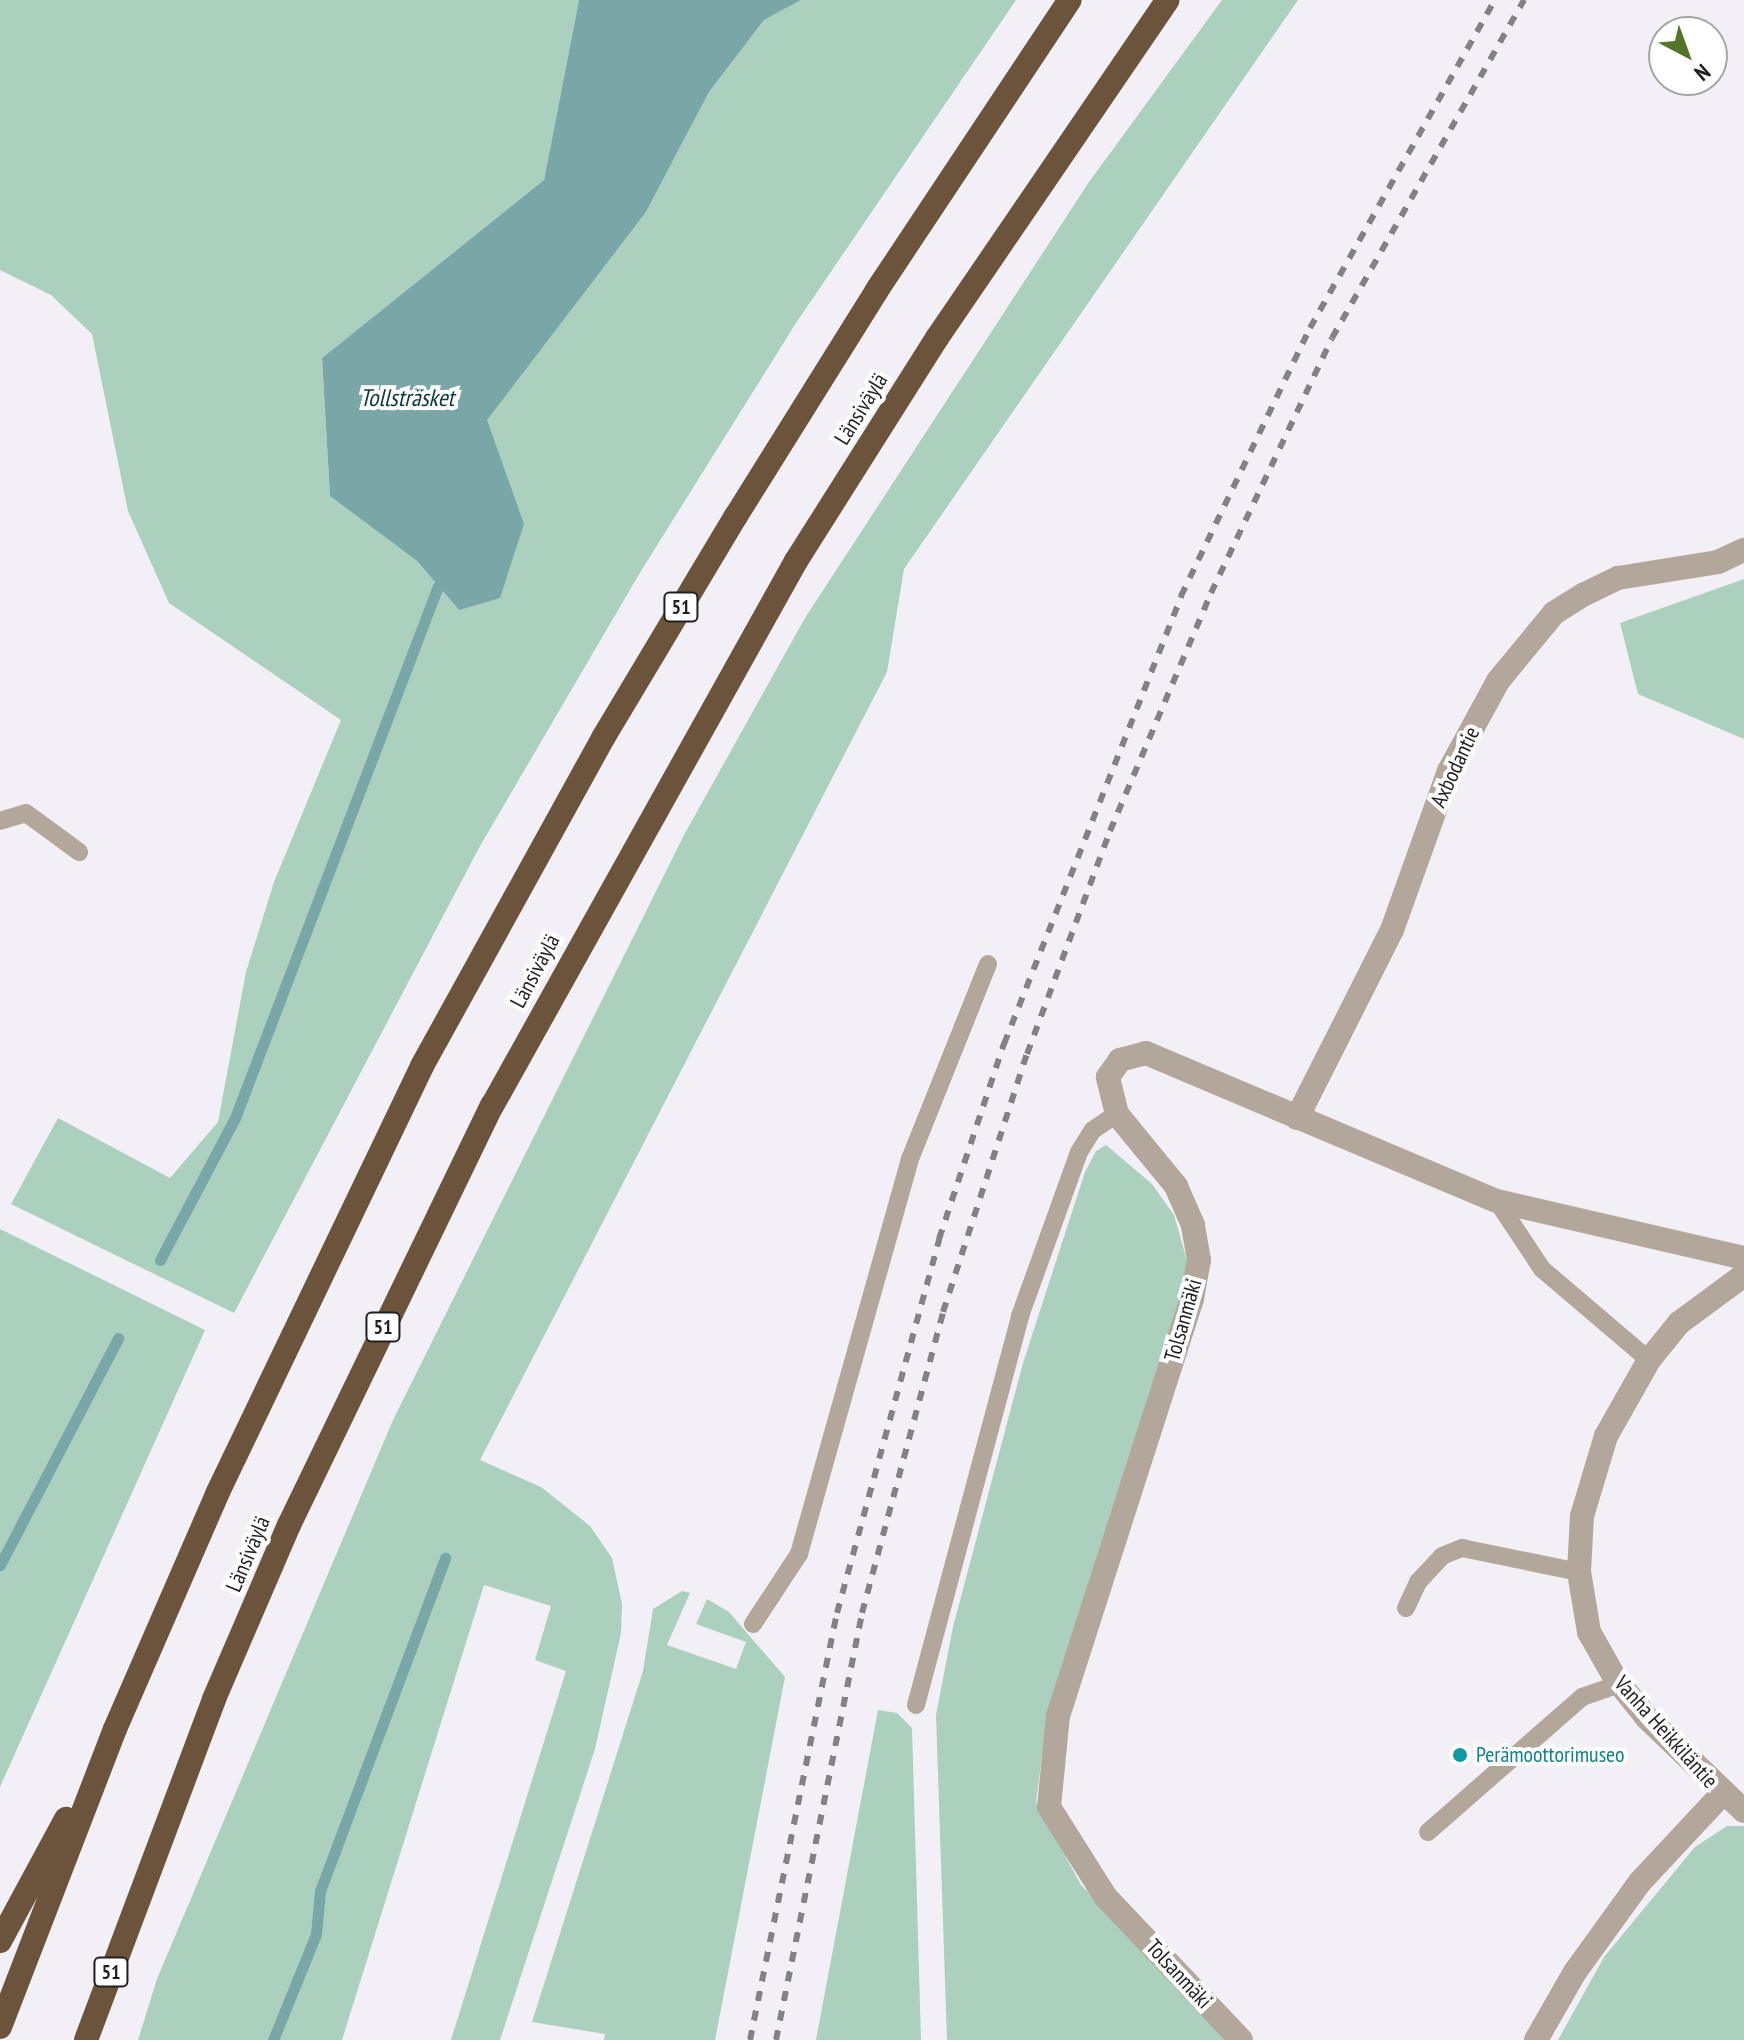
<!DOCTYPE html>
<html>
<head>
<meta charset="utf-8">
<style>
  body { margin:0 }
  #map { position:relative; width:1744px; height:2040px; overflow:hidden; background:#f3eff6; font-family:"PT Sans Narrow",sans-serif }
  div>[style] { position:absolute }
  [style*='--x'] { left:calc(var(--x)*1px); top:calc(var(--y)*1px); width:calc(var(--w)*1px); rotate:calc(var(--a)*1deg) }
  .green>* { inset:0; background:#abd0bd }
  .water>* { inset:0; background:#79a7a8 }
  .stream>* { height:11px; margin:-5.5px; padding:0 5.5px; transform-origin:5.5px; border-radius:5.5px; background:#79a7a8 }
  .service>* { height:18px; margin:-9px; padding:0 9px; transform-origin:9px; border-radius:9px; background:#b3a79b }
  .minor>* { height:24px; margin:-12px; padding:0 12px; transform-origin:12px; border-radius:12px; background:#b3a79b }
  .motorway>* { height:24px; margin:-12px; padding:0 12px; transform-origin:12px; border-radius:12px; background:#6c533b }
  .rail>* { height:6px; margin-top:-3px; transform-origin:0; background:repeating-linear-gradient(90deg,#848186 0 10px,transparent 0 20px) }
  .dots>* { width:22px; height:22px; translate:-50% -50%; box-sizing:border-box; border:4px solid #fff; border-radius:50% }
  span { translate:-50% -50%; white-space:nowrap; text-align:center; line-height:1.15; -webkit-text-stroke:8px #fff; paint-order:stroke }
  .shield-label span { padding:2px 6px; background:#fff; border:2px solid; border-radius:6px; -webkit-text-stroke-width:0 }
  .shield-label { font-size:20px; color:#1f1e20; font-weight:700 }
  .street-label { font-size:22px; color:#1f1e20 }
  .culture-label { font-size:22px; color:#0d838f }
  .left { translate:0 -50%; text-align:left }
  .water-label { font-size:24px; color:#0a393a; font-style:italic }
  .north { position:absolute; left:1648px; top:16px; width:80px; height:80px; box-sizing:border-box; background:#fff; border:2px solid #a5a5a6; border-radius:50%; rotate:139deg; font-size:22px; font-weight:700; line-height:32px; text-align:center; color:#1f1e20 }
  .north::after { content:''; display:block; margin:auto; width:28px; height:36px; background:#54742a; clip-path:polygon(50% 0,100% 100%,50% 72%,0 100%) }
</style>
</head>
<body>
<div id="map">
  <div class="green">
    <div style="clip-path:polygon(0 0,579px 0,544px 180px,322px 358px,330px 496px,417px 561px,459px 610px,500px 460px,486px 420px,646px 212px,709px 92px,764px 20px,801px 0,1016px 0,796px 323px,641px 571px,480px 846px,234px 1313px,11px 1204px,58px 1118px,170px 1178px,218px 1122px,246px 972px,274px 882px,341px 720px,169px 603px,128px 511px,92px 334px,51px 295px,0 270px)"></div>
    <div style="clip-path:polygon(1222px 0,1298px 0,904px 569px,887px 672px,480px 1460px,541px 1487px,590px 1526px,612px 1558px,622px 1604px,621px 1633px,595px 1749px,500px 2040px,451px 2040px,566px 1671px,535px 1660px,551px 1606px,484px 1585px,342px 2040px,138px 2040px,157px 1979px,393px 1420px,684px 835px,805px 618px,1089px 182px)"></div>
    <div style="clip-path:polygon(1744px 579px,1744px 739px,1638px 694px,1620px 623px)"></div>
    <div style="clip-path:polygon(1106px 1145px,1152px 1184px,1174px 1215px,1187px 1261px,1179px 1314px,1046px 1725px,1036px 1802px,1081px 1885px,1232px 2040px,947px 2040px,936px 1715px,953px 1627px,1023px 1363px,1085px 1172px,1096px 1151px)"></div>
    <div style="clip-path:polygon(0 1229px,205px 1330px,0 1787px)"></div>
    <div style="clip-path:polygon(682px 1591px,690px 1593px,667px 1645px,736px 1669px,746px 1642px,696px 1624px,707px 1599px,729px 1612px,785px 1677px,715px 2040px,604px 2040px,605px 2034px,532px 2022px,643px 1671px,653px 1609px)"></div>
    <div style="clip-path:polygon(878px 1710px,897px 1713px,912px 1728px,921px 2040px,816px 2040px)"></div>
    <div style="clip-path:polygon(1727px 1826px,1744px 1826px,1744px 2040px,1558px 2040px,1604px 1957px,1695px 1847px)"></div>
  </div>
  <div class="water">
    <div style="clip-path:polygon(579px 0,801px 0,764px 20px,709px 92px,646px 212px,487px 420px,524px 524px,500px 598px,459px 610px,417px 561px,330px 496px,322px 358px,544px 180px)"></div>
  </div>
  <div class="stream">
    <div style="--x:160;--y:1260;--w:161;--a:-62.2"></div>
    <div style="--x:235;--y:1118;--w:569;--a:-69.11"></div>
    <div style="--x:0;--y:1565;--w:256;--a:-62.5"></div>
    <div style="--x:273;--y:2040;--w:114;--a:-67.9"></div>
    <div style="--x:316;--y:1934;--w:43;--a:-84.7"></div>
    <div style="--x:320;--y:1891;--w:356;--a:-69.4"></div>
  </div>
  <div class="service">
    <div style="--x:0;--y:821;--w:27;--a:-17"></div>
    <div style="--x:26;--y:813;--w:66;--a:36.3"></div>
    <div style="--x:1497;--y:1201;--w:82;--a:56.5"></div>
    <div style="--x:1542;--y:1269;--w:140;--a:40.4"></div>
    <div style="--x:1406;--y:1608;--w:29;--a:-65"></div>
    <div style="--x:1418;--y:1582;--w:35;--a:-47"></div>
    <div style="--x:1442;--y:1556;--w:22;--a:-22"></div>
    <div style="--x:1462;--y:1548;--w:119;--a:11.6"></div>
    <div style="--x:753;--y:1624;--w:84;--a:-56.7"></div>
    <div style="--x:799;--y:1554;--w:410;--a:-74.3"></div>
    <div style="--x:910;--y:1159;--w:210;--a:-68.2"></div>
    <div style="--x:916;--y:1705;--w:403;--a:-75"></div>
    <div style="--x:1020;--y:1316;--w:174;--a:-70.2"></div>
    <div style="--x:1079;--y:1152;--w:26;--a:-58"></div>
    <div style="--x:1093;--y:1130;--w:29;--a:-34"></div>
    <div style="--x:1428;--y:1832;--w:205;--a:-41.2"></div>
    <div style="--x:1582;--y:1697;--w:39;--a:-19"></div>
  </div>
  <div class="minor">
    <div style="--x:1297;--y:1118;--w:211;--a:-63.2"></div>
    <div style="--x:1392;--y:930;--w:169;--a:-70.3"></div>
    <div style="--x:1449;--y:771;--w:102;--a:-61.4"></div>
    <div style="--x:1498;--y:681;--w:88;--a:-50.5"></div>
    <div style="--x:1554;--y:613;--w:36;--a:-32"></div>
    <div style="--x:1585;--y:594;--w:37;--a:-26"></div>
    <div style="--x:1618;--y:578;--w:101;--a:-9.1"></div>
    <div style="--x:1718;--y:562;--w:29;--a:-25"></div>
    <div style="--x:1744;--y:1275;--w:81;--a:143.6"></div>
    <div style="--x:1679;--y:1323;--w:48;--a:129"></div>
    <div style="--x:1649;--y:1360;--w:87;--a:119.5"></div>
    <div style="--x:1606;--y:1436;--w:84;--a:106.7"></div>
    <div style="--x:1582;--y:1516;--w:56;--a:93.1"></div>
    <div style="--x:1579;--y:1572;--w:61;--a:80.5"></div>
    <div style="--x:1589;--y:1632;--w:53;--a:60.5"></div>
    <div style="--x:1615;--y:1678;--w:51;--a:51.3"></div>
    <div style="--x:1647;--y:1718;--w:134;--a:43.8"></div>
    <div style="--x:1241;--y:2040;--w:198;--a:-133.4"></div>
    <div style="--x:1105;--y:1896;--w:105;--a:-122.2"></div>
    <div style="--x:1049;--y:1807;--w:91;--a:-84.4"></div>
    <div style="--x:1058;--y:1716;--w:438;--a:-72.2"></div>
    <div style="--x:1192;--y:1299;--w:40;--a:-80"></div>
    <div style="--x:1199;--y:1260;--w:36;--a:-100"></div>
    <div style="--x:1193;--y:1225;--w:43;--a:-113.6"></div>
    <div style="--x:1176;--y:1186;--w:93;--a:-129.3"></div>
    <div style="--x:1117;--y:1114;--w:38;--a:-104"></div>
    <div style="--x:1108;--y:1077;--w:21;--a:-55"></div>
    <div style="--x:1120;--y:1060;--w:27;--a:-15"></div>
    <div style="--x:1146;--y:1053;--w:381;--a:22.9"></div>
    <div style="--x:1497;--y:1201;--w:253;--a:13"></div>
    <div style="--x:1536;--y:2040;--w:78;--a:-60.2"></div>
    <div style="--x:1575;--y:1972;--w:111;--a:-54.2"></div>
    <div style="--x:1640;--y:1882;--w:120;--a:-47"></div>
  </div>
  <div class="motorway">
    <div style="--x:0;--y:1941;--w:139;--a:-61.6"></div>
    <div style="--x:0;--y:2027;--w:319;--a:-68.9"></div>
    <div style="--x:115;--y:1729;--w:258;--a:-66.5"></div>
    <div style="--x:218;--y:1492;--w:472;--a:-64.4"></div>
    <div style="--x:422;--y:1066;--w:375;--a:-61.1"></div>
    <div style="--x:603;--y:738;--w:259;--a:-59.1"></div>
    <div style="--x:736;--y:516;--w:266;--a:-58"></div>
    <div style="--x:877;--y:290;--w:348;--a:-56.4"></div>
    <div style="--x:86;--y:2040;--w:364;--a:-69.4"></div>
    <div style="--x:214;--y:1699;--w:189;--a:-66.7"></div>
    <div style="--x:289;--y:1525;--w:466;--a:-64.2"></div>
    <div style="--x:492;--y:1106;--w:624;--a:-60.85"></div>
    <div style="--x:796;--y:561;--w:264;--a:-57.7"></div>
    <div style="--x:937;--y:338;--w:409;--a:-55.7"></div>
  </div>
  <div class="rail">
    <div style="--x:750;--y:2040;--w:436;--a:-78.5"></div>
    <div style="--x:837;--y:1613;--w:388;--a:-74.7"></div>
    <div style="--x:939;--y:1239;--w:206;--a:-71.6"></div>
    <div style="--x:1004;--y:1044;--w:482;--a:-68.4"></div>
    <div style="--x:1181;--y:596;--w:297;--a:-64.3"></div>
    <div style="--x:1310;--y:328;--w:377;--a:-60.6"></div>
    <div style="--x:776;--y:2040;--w:436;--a:-78.6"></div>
    <div style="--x:862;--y:1613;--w:312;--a:-74.9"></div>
    <div style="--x:943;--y:1312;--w:271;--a:-72"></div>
    <div style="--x:1027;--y:1054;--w:238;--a:-69.6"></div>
    <div style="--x:1110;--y:831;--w:259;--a:-67"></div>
    <div style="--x:1211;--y:593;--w:282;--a:-64.6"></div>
    <div style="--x:1332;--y:338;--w:389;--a:-60.4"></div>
  </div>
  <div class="dots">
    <div style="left:1460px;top:1755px;background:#0f9aa8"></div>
  </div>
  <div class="shield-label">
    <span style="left:681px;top:607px">51</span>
    <span style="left:383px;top:1327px">51</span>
    <span style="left:111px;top:1972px">51</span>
  </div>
  <div class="street-label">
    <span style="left:861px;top:409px;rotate:-58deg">Länsiväylä</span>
    <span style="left:1455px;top:767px;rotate:-65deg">Axbodantie</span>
    <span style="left:535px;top:971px;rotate:-62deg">Länsiväylä</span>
    <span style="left:1183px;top:1320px;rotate:-74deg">Tolsanmäki</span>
    <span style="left:248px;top:1554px;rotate:-67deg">Länsiväylä</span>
    <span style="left:1666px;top:1732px;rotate:48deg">Vanha Heikkiläntie</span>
    <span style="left:1179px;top:1974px;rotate:47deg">Tolsanmäki</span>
  </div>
  <div class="culture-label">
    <span class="left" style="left:1476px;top:1755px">Perämoottorimuseo</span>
  </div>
  <div class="water-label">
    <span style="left:407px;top:398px">Tollsträsket</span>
  </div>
  <div class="north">N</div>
</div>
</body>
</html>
